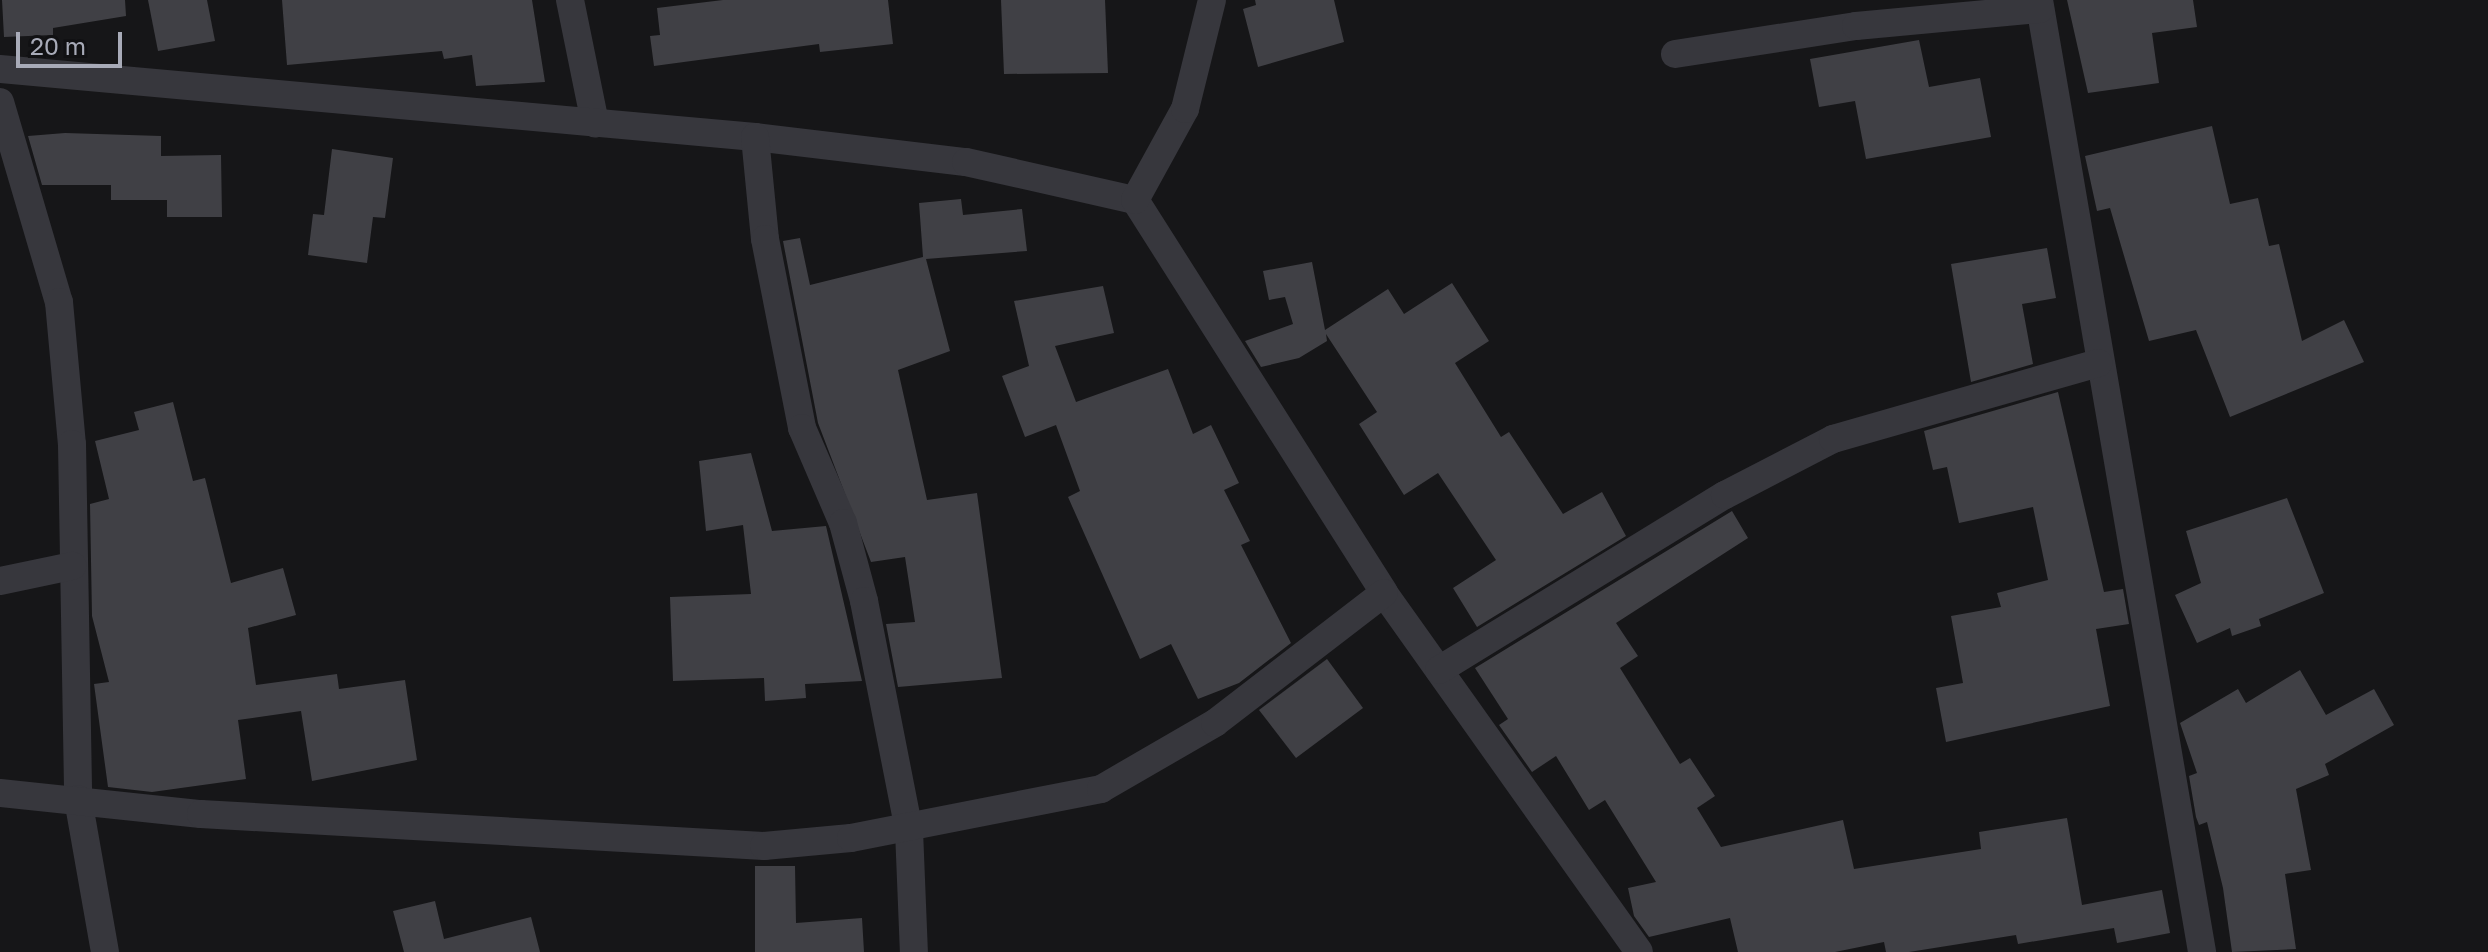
<!DOCTYPE html>
<html>
<head>
<meta charset="utf-8">
<style>
  body { margin:0 }
  #map { position:relative; width:2488px; height:952px; overflow:hidden; background:#161618; font-family:"Golos Text",sans-serif }
  div>[style] { position:absolute }
  [style*='--x'] { left:calc(var(--x)*1px); top:calc(var(--y)*1px); width:calc(var(--w)*1px); rotate:calc(var(--a)*1deg) }
  .building>* { inset:0; background:#404045 }
  .street>* { height:28px; margin:-14px; padding:0 14px; transform-origin:14px; border-radius:14px; background:#37373d }
  span { translate:-50% -50%; white-space:nowrap; text-align:center; line-height:1.15; -webkit-text-stroke:7px #111113; paint-order:stroke }
  .scale { position:absolute; left:16px; top:32px; width:106px; height:36px; box-sizing:border-box; border:4px solid #a8abb8; border-top:0; padding-left:10px; font-size:24px; line-height:28px; white-space:nowrap; color:#a8abb8; -webkit-text-stroke:6px #111113; paint-order:stroke }
</style>
</head>
<body>
<div id="map">
  <div class="building">
    <div style="clip-path:polygon(2px 0,125px 0,126px 16px,53px 28px,53px 35px,4px 37px)"></div>
    <div style="clip-path:polygon(148px 0,207px 0,215px 41px,158px 51px)"></div>
    <div style="clip-path:polygon(282px 0,532px 0,545px 82px,476px 86px,472px 55px,444px 59px,442px 51px,287px 65px)"></div>
    <div style="clip-path:polygon(723px 0,888px 0,893px 44px,820px 52px,819px 44px,654px 66px,650px 36px,660px 35px,657px 8px)"></div>
    <div style="clip-path:polygon(1001px 0,1105px 0,1108px 73px,1004px 74px)"></div>
    <div style="clip-path:polygon(1255px 0,1334px 0,1344px 42px,1258px 67px,1243px 9px,1256px 5px)"></div>
    <div style="clip-path:polygon(2067px 0,2193px 0,2197px 27px,2152px 33px,2159px 83px,2088px 93px)"></div>
    <div style="clip-path:polygon(1919px 40px,1929px 87px,1980px 78px,1991px 137px,1866px 159px,1855px 101px,1819px 107px,1810px 59px)"></div>
    <div style="clip-path:polygon(2212px 126px,2230px 204px,2258px 198px,2269px 246px,2279px 244px,2302px 341px,2344px 320px,2364px 362px,2230px 417px,2196px 330px,2149px 341px,2110px 208px,2097px 211px,2085px 156px)"></div>
    <div style="clip-path:polygon(65px 133px,161px 136px,161px 156px,221px 155px,222px 217px,167px 217px,167px 200px,111px 200px,111px 185px,42px 185px,28px 136px)"></div>
    <div style="clip-path:polygon(332px 149px,393px 158px,385px 218px,373px 217px,367px 263px,308px 255px,313px 214px,324px 215px)"></div>
    <div style="clip-path:polygon(961px 199px,963px 215px,1022px 209px,1027px 251px,926px 259px,950px 351px,898px 370px,927px 500px,977px 493px,1002px 678px,898px 687px,886px 624px,915px 622px,905px 557px,871px 562px,818px 423px,783px 241px,800px 238px,810px 285px,923px 257px,919px 203px)"></div>
    <div style="clip-path:polygon(2047px 248px,2056px 298px,2022px 304px,2033px 364px,1971px 382px,1951px 264px)"></div>
    <div style="clip-path:polygon(1312px 262px,1325px 330px,1388px 289px,1404px 314px,1452px 283px,1489px 341px,1455px 363px,1501px 437px,1509px 432px,1563px 514px,1602px 492px,1626px 536px,1477px 627px,1453px 588px,1496px 560px,1438px 473px,1404px 495px,1359px 424px,1377px 412px,1326px 334px,1327px 341px,1299px 358px,1261px 367px,1245px 341px,1293px 324px,1285px 297px,1269px 300px,1263px 271px)"></div>
    <div style="clip-path:polygon(1103px 286px,1114px 333px,1055px 346px,1076px 402px,1168px 369px,1193px 434px,1211px 425px,1239px 483px,1224px 490px,1250px 541px,1241px 545px,1291px 643px,1239px 683px,1198px 699px,1171px 644px,1140px 659px,1068px 497px,1080px 491px,1056px 425px,1025px 437px,1002px 376px,1029px 366px,1014px 301px)"></div>
    <div style="clip-path:polygon(2058px 392px,2104px 592px,2123px 589px,2129px 624px,2096px 629px,2110px 706px,1946px 742px,1936px 688px,1963px 683px,1951px 616px,2001px 607px,1997px 593px,2048px 580px,2033px 507px,1959px 523px,1947px 467px,1933px 470px,1924px 431px)"></div>
    <div style="clip-path:polygon(173px 402px,193px 481px,205px 478px,231px 583px,283px 568px,296px 615px,248px 628px,256px 685px,337px 674px,339px 689px,405px 680px,417px 760px,312px 781px,301px 711px,238px 720px,246px 779px,152px 792px,108px 787px,94px 684px,109px 682px,92px 616px,90px 504px,109px 499px,95px 441px,139px 430px,134px 412px)"></div>
    <div style="clip-path:polygon(751px 453px,772px 531px,826px 526px,862px 681px,805px 684px,806px 698px,765px 701px,764px 678px,673px 681px,670px 597px,751px 594px,743px 525px,706px 531px,699px 461px)"></div>
    <div style="clip-path:polygon(2287px 498px,2324px 593px,2259px 619px,2261px 626px,2232px 636px,2230px 628px,2197px 643px,2175px 595px,2201px 583px,2186px 531px)"></div>
    <div style="clip-path:polygon(1732px 511px,1748px 538px,1616px 623px,1638px 656px,1620px 668px,1680px 764px,1690px 758px,1715px 796px,1697px 808px,1721px 847px,1843px 820px,1854px 869px,1981px 849px,1979px 832px,2067px 818px,2082px 905px,2162px 890px,2170px 933px,2117px 943px,2114px 928px,2018px 944px,2016px 935px,1909px 952px,1886px 952px,1884px 942px,1835px 952px,1738px 952px,1730px 918px,1649px 937px,1634px 916px,1628px 888px,1656px 882px,1605px 800px,1589px 810px,1556px 756px,1532px 772px,1499px 725px,1508px 719px,1475px 668px)"></div>
    <div style="clip-path:polygon(1327px 659px,1363px 708px,1296px 758px,1259px 710px)"></div>
    <div style="clip-path:polygon(2300px 670px,2326px 715px,2374px 689px,2394px 725px,2325px 764px,2329px 775px,2296px 789px,2311px 870px,2285px 874px,2296px 949px,2232px 952px,2223px 888px,2207px 822px,2199px 825px,2196px 817px,2189px 776px,2197px 773px,2180px 723px,2238px 689px,2246px 703px)"></div>
    <div style="clip-path:polygon(755px 866px,795px 866px,796px 923px,862px 918px,864px 952px,755px 952px)"></div>
    <div style="clip-path:polygon(435px 901px,444px 939px,531px 917px,540px 952px,404px 952px,393px 911px)"></div>
  </div>
  <div class="street">
    <div style="--x:570;--y:0;--w:126;--a:78.5"></div>
    <div style="--x:2039;--y:0;--w:966;--a:80.28"></div>
    <div style="--x:1675;--y:54;--w:183;--a:-8.8"></div>
    <div style="--x:1856;--y:26;--w:185;--a:-5.3"></div>
    <div style="--x:0;--y:69;--w:758;--a:5.15"></div>
    <div style="--x:755;--y:137;--w:212;--a:6.8"></div>
    <div style="--x:966;--y:162;--w:173;--a:12.7"></div>
    <div style="--x:1135;--y:200;--w:465;--a:57.6"></div>
    <div style="--x:1384;--y:593;--w:440;--a:54.6"></div>
    <div style="--x:0;--y:102;--w:209;--a:73.6"></div>
    <div style="--x:59;--y:302;--w:143;--a:84.8"></div>
    <div style="--x:72;--y:444;--w:355;--a:89"></div>
    <div style="--x:78;--y:799;--w:155;--a:80"></div>
    <div style="--x:755;--y:137;--w:102;--a:84.4"></div>
    <div style="--x:765;--y:239;--w:193;--a:78.9"></div>
    <div style="--x:802;--y:428;--w:103;--a:66.7"></div>
    <div style="--x:843;--y:523;--w:81;--a:74.9"></div>
    <div style="--x:864;--y:601;--w:233;--a:78.9"></div>
    <div style="--x:909;--y:830;--w:122;--a:87.7"></div>
    <div style="--x:1135;--y:200;--w:104;--a:-61.2"></div>
    <div style="--x:1185;--y:109;--w:112;--a:-76.1"></div>
    <div style="--x:0;--y:581;--w:74;--a:-11.8"></div>
    <div style="--x:1439;--y:670;--w:335;--a:-31.5"></div>
    <div style="--x:1725;--y:495;--w:122;--a:-27.4"></div>
    <div style="--x:1833;--y:439;--w:276;--a:-16"></div>
    <div style="--x:0;--y:793;--w:202;--a:6"></div>
    <div style="--x:201;--y:814;--w:564;--a:3.25"></div>
    <div style="--x:764;--y:846;--w:87;--a:-5.3"></div>
    <div style="--x:851;--y:838;--w:255;--a:-11.1"></div>
    <div style="--x:1101;--y:789;--w:132;--a:-30.1"></div>
    <div style="--x:1215;--y:723;--w:213;--a:-37.6"></div>
  </div>
  <div class="scale">20 m</div>
</div>
</body>
</html>
